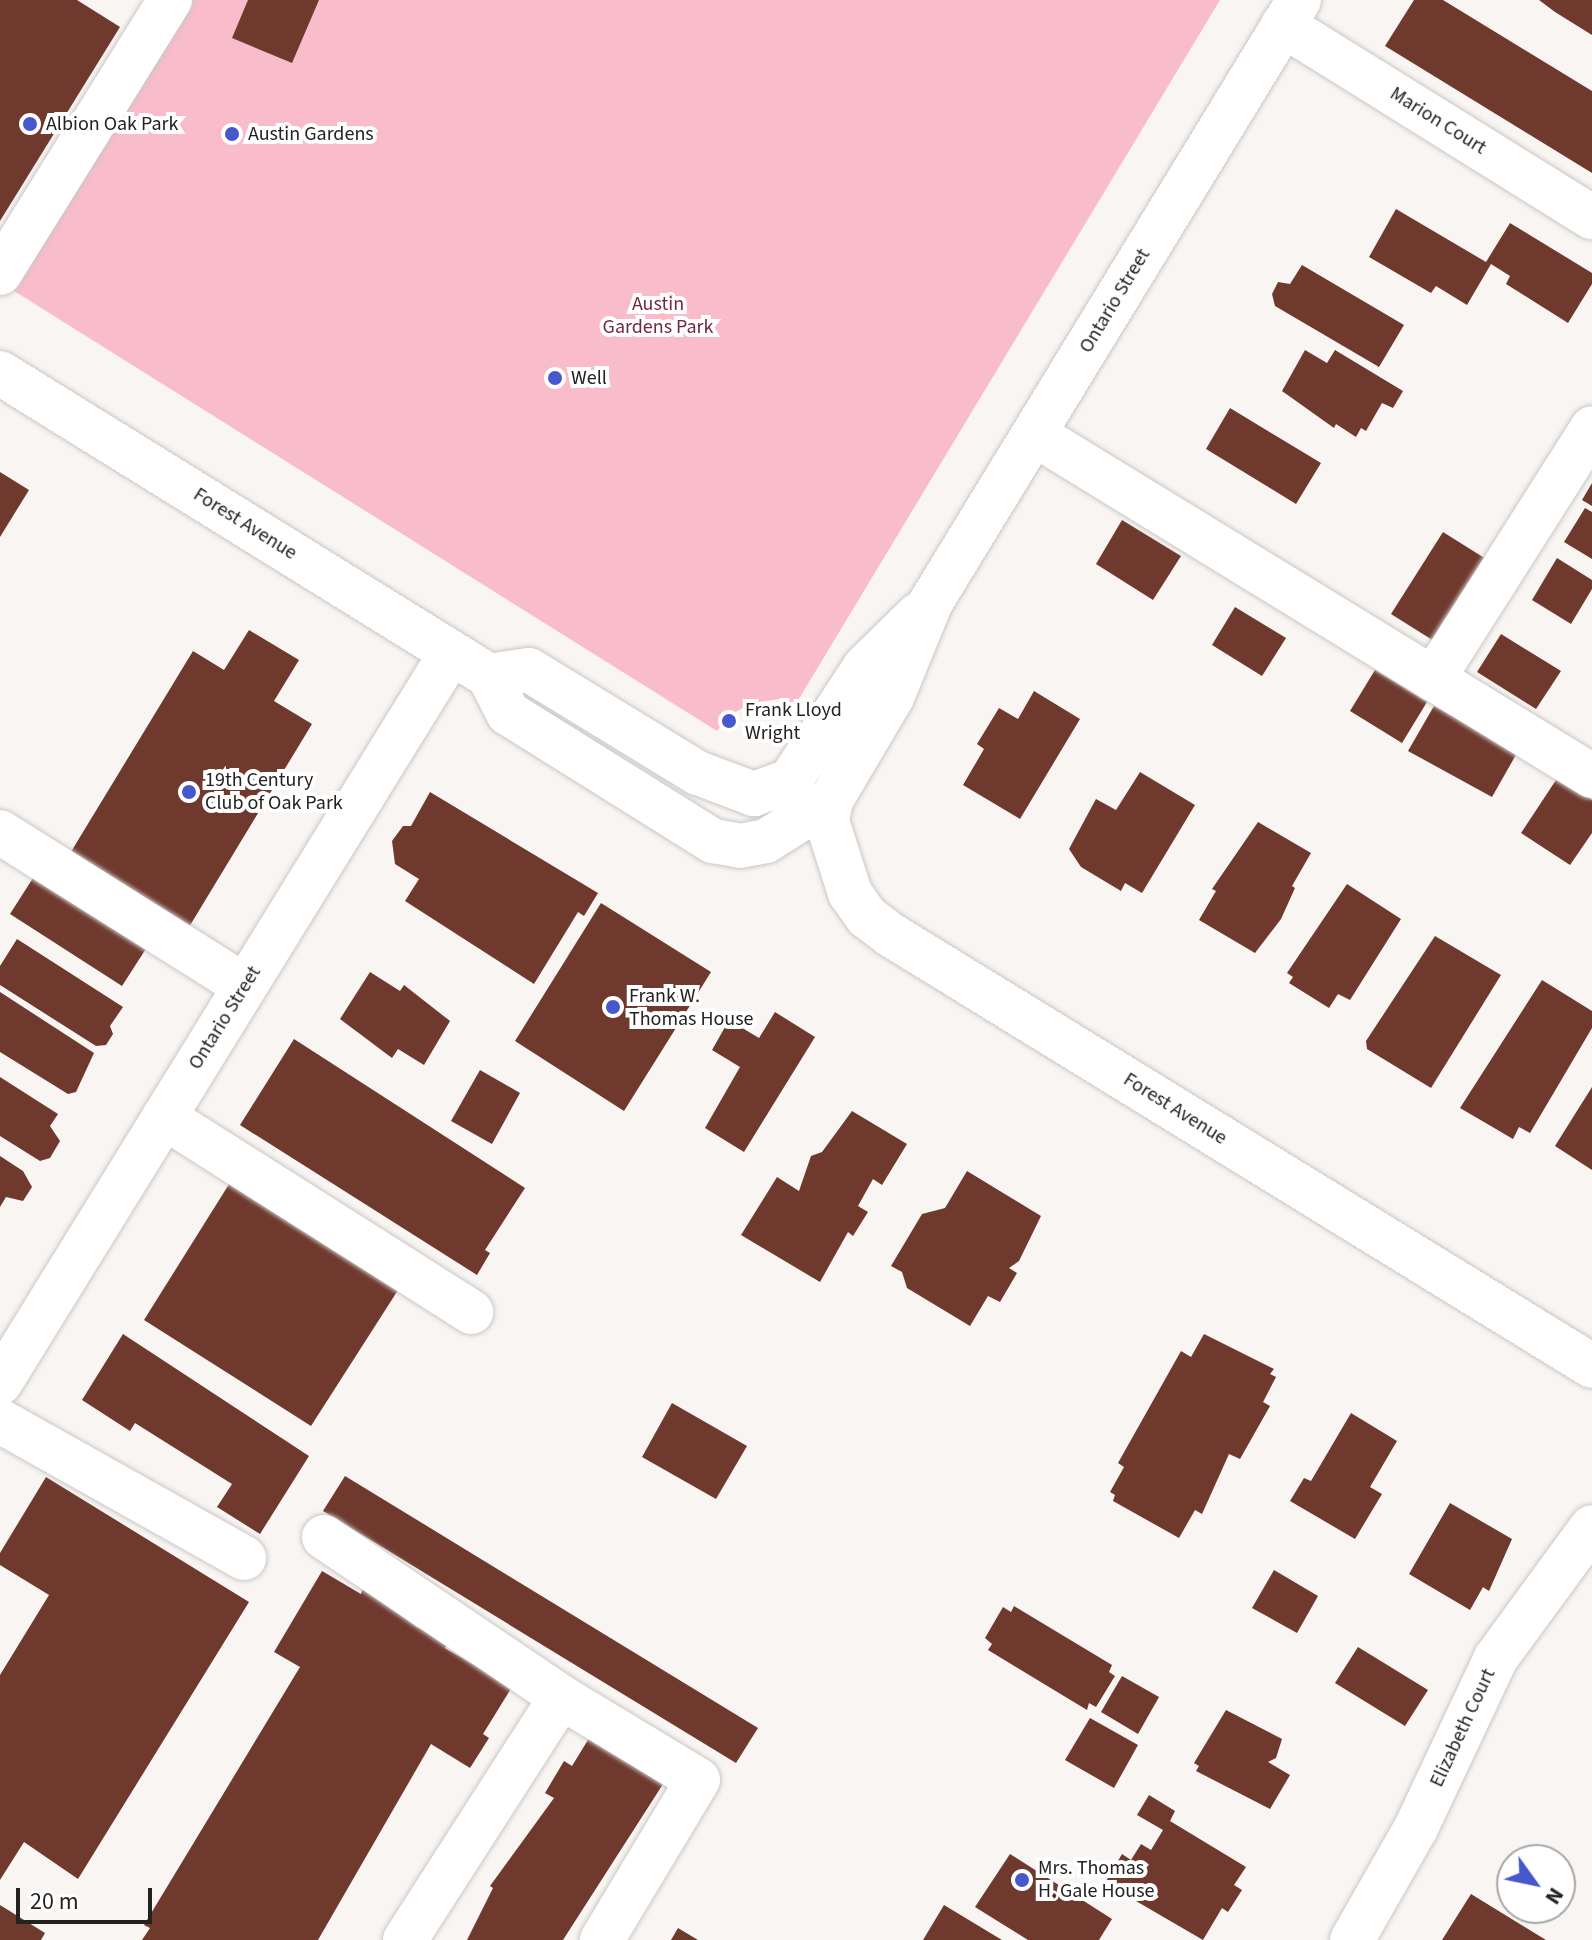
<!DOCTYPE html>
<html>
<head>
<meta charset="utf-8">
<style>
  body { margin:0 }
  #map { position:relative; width:1592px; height:1940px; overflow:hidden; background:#f8f5f2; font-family:"Source Sans 3",sans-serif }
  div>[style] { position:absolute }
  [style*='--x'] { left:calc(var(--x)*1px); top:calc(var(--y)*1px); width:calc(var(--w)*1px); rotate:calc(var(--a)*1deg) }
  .green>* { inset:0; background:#f8bccb }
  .building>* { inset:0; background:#6f392e }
  .roads { filter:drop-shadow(0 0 2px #cbc7c5) drop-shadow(0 0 2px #cbc7c5) }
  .minor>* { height:44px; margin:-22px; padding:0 22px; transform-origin:22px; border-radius:22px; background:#fff }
  .dots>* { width:22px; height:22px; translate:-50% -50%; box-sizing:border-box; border:4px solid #fff; border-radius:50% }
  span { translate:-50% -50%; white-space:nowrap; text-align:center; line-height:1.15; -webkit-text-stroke:8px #fff; paint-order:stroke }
  .street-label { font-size:20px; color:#232221 }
  .poi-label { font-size:20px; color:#232221 }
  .left { translate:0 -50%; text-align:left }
  .park-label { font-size:20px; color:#722741 }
  .north { position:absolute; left:1496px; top:1844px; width:80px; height:80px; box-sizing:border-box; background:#fff; border:2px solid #a7a7a6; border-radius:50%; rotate:123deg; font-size:22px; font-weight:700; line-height:32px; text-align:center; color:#232221 }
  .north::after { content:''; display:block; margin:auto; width:28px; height:36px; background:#4758cc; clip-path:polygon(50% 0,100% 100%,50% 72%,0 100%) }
  .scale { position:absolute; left:16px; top:1888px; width:136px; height:36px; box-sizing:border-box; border:4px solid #232221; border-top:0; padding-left:10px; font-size:24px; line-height:28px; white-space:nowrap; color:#232221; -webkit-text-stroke:6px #fff; paint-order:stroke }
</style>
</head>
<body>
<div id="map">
  <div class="green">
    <div style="clip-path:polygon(184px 0,1220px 0,794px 707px,779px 699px,751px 703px,727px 717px,717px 731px,3px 284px)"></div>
  </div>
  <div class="building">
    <div style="clip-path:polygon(0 0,77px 0,120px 27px,0 221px)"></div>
    <div style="clip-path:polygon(248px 0,319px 0,292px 63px,232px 38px)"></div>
    <div style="clip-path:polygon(1414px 0,1443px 0,1592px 91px,1592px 173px,1385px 46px)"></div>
    <div style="clip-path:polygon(1539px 0,1592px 0,1592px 35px,1555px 12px)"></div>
    <div style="clip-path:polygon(1396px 209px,1486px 262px,1510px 223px,1592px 273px,1592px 284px,1568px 323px,1506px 284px,1510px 276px,1491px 264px,1467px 305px,1436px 286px,1431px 293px,1369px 257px)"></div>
    <div style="clip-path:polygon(1302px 265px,1404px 325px,1379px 367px,1275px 306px,1272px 294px,1278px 282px,1290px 284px)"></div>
    <div style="clip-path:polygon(1305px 350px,1327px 363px,1335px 350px,1403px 391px,1393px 408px,1382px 403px,1366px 431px,1361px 428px,1356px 437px,1336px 424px,1334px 428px,1282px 391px)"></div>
    <div style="clip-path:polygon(1230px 408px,1321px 463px,1296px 504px,1206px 449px)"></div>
    <div style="clip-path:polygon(0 472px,29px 490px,0 537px)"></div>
    <div style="clip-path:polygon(1592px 483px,1592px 506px,1582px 500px)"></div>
    <div style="clip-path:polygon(1585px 508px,1592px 512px,1592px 559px,1564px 542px)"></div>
    <div style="clip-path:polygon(1122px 520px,1181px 556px,1153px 600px,1096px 564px)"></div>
    <div style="clip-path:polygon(1443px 532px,1486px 559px,1434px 641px,1391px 614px)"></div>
    <div style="clip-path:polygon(1557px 558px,1592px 580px,1592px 589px,1571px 624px,1532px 600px)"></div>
    <div style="clip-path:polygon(1235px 607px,1286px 638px,1262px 676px,1212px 645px)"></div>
    <div style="clip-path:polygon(249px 630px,299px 660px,274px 701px,312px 724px,186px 932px,66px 860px,193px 651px,224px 670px)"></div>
    <div style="clip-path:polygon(1501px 634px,1561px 671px,1536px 709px,1477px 672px)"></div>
    <div style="clip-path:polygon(1375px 670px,1427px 702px,1402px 743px,1350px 711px)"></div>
    <div style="clip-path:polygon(1034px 691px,1080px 719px,1020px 819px,963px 785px,984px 749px,977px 744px,999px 708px,1018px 719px)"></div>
    <div style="clip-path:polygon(1434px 706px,1517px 753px,1492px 797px,1408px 751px)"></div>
    <div style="clip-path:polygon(1140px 772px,1195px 805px,1142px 893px,1125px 883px,1121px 891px,1081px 867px,1069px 849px,1096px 799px,1116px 810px)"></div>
    <div style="clip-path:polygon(1558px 777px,1592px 800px,1592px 833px,1570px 865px,1521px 833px)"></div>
    <div style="clip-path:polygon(430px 792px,598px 893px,584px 916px,578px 912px,534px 984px,405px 901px,419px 879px,395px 864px,392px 841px,403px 826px,411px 826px)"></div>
    <div style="clip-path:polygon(1258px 822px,1311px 853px,1292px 886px,1295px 888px,1281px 919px,1255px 953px,1199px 920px,1216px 891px,1212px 889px)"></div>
    <div style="clip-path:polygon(33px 878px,149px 944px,122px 986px,10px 914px)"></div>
    <div style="clip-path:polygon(1347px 884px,1401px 919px,1350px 1000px,1338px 994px,1329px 1008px,1289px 983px,1293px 977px,1287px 973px)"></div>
    <div style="clip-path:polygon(601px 903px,711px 972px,624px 1111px,515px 1041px)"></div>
    <div style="clip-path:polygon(1435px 936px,1501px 975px,1431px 1088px,1367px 1049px,1366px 1041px)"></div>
    <div style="clip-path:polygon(17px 939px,123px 1007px,110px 1026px,113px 1034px,106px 1045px,96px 1046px,0 985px,0 966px)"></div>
    <div style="clip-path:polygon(370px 972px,400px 991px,404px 985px,450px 1021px,424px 1065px,398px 1049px,392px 1058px,340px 1019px)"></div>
    <div style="clip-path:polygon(1542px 980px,1592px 1011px,1592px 1028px,1530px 1133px,1519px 1127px,1513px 1139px,1460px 1108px)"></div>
    <div style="clip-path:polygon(0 992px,94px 1053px,76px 1092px,68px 1094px,0 1052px)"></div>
    <div style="clip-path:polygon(775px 1012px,815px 1037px,744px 1152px,705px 1128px,740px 1067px,712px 1050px,729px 1020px,759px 1038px)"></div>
    <div style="clip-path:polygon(294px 1039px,525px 1188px,485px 1250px,490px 1253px,477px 1275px,240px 1125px)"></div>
    <div style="clip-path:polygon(480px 1070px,520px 1093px,492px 1144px,451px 1121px)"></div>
    <div style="clip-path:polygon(0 1077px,58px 1114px,50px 1126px,60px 1141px,50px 1158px,40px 1161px,0 1136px)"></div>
    <div style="clip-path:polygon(1592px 1087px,1592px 1170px,1555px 1146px)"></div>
    <div style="clip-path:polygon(852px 1111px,907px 1144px,882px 1185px,873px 1179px,858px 1206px,868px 1212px,853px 1236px,848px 1232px,820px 1282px,741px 1235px,777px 1177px,799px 1191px,811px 1156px,822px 1152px)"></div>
    <div style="clip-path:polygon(0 1156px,23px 1171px,32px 1187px,23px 1201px,6px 1197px,0 1207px)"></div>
    <div style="clip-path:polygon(967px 1171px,1041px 1216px,1019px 1261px,1009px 1268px,1017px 1273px,1000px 1302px,988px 1296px,970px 1326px,907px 1288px,902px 1272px,891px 1266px,922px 1214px,945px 1208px)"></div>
    <div style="clip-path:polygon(231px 1181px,400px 1287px,311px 1426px,144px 1320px)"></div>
    <div style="clip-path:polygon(123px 1334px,309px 1456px,260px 1534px,217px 1507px,232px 1484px,135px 1423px,130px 1431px,82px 1400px)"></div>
    <div style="clip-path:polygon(1204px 1334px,1274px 1369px,1270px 1374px,1276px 1377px,1263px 1402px,1270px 1406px,1240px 1459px,1229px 1454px,1202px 1514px,1195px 1510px,1179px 1538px,1113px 1501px,1115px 1495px,1110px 1492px,1124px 1467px,1118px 1463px,1181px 1351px,1191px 1357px)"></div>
    <div style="clip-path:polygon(672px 1403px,747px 1446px,716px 1499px,642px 1457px)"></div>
    <div style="clip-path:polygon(1351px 1413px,1397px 1441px,1370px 1487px,1382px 1494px,1355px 1539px,1290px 1501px,1304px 1478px,1311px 1481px)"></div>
    <div style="clip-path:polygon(345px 1476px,758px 1728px,736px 1763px,323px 1511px)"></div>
    <div style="clip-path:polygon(46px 1477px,249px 1602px,78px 1879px,24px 1842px,0 1880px,0 1675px,49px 1595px,0 1565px,0 1553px)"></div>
    <div style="clip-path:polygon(1450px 1503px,1512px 1539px,1489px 1591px,1483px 1587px,1470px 1610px,1409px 1574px)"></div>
    <div style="clip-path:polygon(1274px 1570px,1318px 1596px,1297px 1633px,1252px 1608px)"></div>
    <div style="clip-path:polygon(322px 1571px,361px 1594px,363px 1588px,418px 1628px,421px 1621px,450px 1638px,445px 1648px,512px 1687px,483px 1734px,489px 1738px,470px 1768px,431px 1744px,318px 1940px,142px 1940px,150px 1928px,144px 1925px,300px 1667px,274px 1652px)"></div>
    <div style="clip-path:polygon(1014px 1606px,1112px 1665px,1109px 1672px,1115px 1676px,1096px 1707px,1089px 1703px,1087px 1710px,988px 1650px,992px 1644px,985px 1638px,1003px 1607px,1011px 1612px)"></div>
    <div style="clip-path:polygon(1358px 1647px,1428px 1690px,1405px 1726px,1335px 1683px)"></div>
    <div style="clip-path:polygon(1122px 1676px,1159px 1697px,1138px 1734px,1101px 1712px)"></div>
    <div style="clip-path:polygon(1226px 1710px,1282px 1739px,1276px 1758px,1268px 1762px,1290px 1775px,1270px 1809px,1196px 1771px,1199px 1766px,1194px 1763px)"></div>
    <div style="clip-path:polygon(1090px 1718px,1138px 1745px,1114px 1788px,1065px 1760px)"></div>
    <div style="clip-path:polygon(591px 1735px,665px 1781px,563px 1940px,467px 1940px,493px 1888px,490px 1886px,554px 1798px,545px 1793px,564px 1761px,572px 1766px)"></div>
    <div style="clip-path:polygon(1149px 1795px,1175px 1811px,1170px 1821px,1246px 1867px,1234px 1885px,1242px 1890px,1228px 1912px,1222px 1908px,1203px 1940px,1105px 1883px,1122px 1854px,1131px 1860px,1141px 1844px,1151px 1850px,1163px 1830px,1137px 1815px)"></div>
    <div style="clip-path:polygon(1010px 1854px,1112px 1919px,1099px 1940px,1028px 1940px,975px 1907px)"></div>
    <div style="clip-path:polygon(1471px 1894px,1546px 1940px,1442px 1940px)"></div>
    <div style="clip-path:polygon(0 1905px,45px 1933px,41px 1940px,0 1940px)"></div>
    <div style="clip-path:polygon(944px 1905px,1002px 1940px,923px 1940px)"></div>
    <div style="clip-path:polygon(678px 1928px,698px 1940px,671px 1940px)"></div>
  </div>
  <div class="roads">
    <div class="minor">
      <div style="--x:1299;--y:0;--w:706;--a:121.44"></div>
      <div style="--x:931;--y:602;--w:103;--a:112.3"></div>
      <div style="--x:892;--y:697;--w:120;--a:120.6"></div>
      <div style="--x:831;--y:800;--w:21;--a:101"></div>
      <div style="--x:827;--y:821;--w:76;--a:72.3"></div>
      <div style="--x:850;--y:893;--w:29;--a:55"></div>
      <div style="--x:867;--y:917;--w:30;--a:37"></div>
      <div style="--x:891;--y:935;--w:823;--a:31.58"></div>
      <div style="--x:1283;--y:25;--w:364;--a:31.9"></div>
      <div style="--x:0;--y:273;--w:322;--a:-58.1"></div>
      <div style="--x:0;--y:373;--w:575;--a:31.78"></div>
      <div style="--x:489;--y:676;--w:42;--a:62.8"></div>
      <div style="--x:508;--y:713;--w:242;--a:32"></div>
      <div style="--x:713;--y:841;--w:27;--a:10"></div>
      <div style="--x:740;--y:846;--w:26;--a:-11"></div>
      <div style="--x:766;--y:841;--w:77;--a:-32.2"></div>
      <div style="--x:1034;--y:434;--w:654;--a:31.5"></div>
      <div style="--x:489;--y:676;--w:40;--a:-8.5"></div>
      <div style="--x:529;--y:670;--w:198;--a:31.4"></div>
      <div style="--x:698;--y:773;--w:60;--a:20.6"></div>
      <div style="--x:754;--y:794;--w:38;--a:-20"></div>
      <div style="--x:790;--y:781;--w:136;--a:-56.7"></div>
      <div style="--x:865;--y:667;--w:74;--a:-44.5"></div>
      <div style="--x:1433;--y:679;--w:297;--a:-57.6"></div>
      <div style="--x:0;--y:832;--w:289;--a:32.2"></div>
      <div style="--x:164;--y:1117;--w:364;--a:32.4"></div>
      <div style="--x:0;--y:1383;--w:858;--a:-58.29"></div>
      <div style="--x:0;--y:1421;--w:280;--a:29.3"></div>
      <div style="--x:324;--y:1537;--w:286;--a:34"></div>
      <div style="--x:405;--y:1940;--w:289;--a:-57.3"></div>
      <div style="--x:561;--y:1697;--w:160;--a:31.2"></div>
      <div style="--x:698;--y:1780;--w:187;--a:121"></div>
      <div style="--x:1352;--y:1940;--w:129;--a:-60.3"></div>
      <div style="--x:1416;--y:1828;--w:188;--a:-64.8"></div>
      <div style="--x:1496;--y:1658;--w:162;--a:-53.8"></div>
    </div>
  </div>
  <div class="dots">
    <div style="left:30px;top:124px;background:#4758cc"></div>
    <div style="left:232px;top:134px;background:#4758cc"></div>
    <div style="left:555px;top:378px;background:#4758cc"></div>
    <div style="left:729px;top:721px;background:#4758cc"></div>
    <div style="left:189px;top:792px;background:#4758cc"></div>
    <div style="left:613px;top:1007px;background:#4758cc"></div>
    <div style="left:1022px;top:1880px;background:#4758cc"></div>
  </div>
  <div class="street-label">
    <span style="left:1438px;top:121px;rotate:32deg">Marion Court</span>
    <span style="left:1115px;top:301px;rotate:-59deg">Ontario Street</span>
    <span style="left:245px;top:524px;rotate:32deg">Forest Avenue</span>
    <span style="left:225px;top:1018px;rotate:-58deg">Ontario Street</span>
    <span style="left:1175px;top:1109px;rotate:32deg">Forest Avenue</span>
    <span style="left:1463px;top:1728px;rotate:-65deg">Elizabeth Court</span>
  </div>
  <div class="poi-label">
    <span class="left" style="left:46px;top:124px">Albion Oak Park</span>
    <span class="left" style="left:248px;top:134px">Austin Gardens</span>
    <span class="left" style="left:571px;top:378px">Well</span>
    <span class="left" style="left:745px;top:722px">Frank Lloyd<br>Wright</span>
    <span class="left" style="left:205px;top:792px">19th Century<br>Club of Oak Park</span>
    <span class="left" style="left:629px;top:1008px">Frank W.<br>Thomas House</span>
    <span class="left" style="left:1038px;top:1880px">Mrs. Thomas<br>H. Gale House</span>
  </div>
  <div class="park-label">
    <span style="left:658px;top:316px">Austin<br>Gardens Park</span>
  </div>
  <div class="north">N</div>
  <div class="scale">20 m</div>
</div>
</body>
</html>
